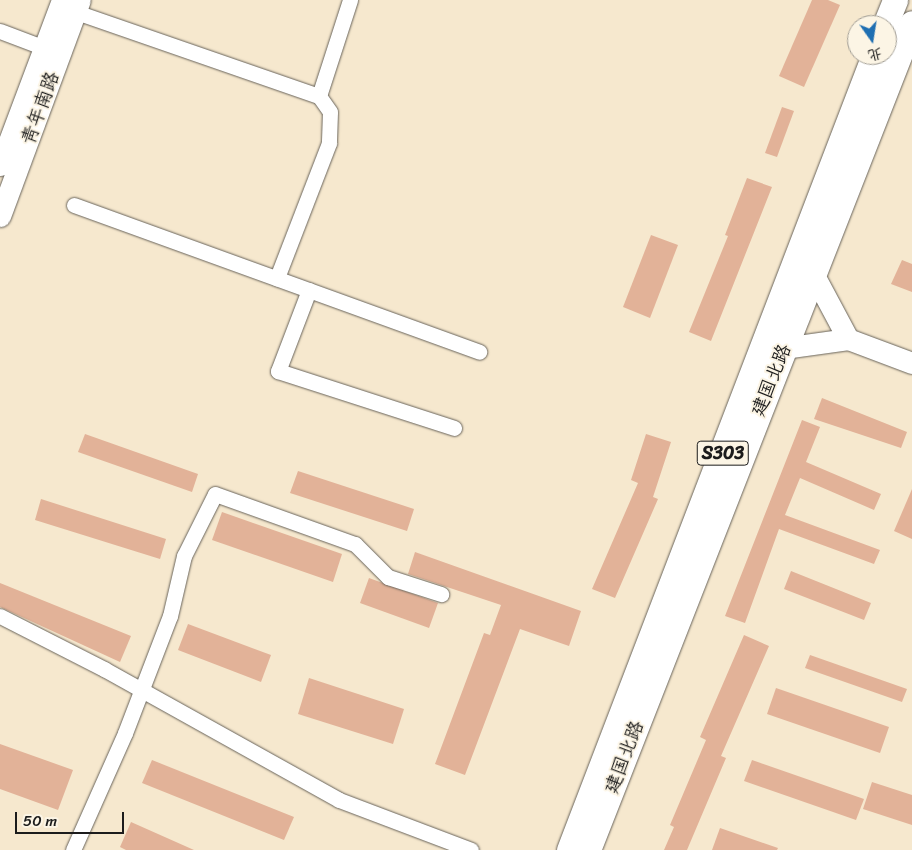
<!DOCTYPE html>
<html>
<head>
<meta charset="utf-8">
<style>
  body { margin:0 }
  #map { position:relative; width:912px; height:850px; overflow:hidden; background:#f6e8ce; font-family:Sriracha,"LXGW WenKai TC",sans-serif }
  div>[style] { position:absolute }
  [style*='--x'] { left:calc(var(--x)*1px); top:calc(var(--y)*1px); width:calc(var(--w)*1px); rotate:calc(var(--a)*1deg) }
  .building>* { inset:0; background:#e2b298 }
  .roads { filter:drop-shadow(0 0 1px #68635a) drop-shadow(0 0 1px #68635a) }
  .street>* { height:15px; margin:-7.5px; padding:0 7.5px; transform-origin:7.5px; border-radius:7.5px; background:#fff }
  .secondary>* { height:21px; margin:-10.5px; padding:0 10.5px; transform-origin:10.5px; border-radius:10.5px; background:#fff }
  .primary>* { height:25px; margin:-12.5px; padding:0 12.5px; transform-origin:12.5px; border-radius:12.5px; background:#fff }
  span { translate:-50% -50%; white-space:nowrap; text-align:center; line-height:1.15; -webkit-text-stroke:4px #fcf5e5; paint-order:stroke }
  .shield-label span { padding:1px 4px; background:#fcf5e5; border:1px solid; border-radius:4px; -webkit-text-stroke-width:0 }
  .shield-label { font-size:18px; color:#1c1c1c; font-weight:700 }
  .street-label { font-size:19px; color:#1c1c1c }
  .north { position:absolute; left:847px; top:15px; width:50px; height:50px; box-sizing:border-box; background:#fcf5e5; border:1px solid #a29e95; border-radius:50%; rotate:167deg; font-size:14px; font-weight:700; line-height:20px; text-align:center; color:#1c1c1c }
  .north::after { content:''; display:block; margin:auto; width:18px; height:22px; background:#1f6fb2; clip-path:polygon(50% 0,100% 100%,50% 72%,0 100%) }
  .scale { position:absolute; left:15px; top:812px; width:109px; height:22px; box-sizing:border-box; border:2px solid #1c1c1c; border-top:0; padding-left:6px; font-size:15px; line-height:18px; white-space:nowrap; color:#1c1c1c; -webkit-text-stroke:4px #fcf5e5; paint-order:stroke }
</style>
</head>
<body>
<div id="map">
  <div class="building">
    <div style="clip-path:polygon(812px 0,828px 0,840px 5px,804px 87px,779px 76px)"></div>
    <div style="clip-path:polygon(782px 107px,794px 111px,777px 157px,765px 153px)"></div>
    <div style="clip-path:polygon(747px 178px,772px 187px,711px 341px,689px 332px,728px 236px,725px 235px)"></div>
    <div style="clip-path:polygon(651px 235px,678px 245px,650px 318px,623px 307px)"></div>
    <div style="clip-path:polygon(902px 260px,912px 264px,912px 292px,891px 284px)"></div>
    <div style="clip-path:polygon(822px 398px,907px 432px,901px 448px,814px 419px)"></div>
    <div style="clip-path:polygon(802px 420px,820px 427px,806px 462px,881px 494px,874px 510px,800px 478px,785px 515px,880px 550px,874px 564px,779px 529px,745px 623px,725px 616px)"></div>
    <div style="clip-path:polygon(85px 434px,198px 474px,192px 492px,78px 452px)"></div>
    <div style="clip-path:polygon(646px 434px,671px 442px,653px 497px,658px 499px,615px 598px,592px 589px,638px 483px,631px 480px)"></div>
    <div style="clip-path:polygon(298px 471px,414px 509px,407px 531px,290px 493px)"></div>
    <div style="clip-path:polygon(912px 489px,912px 539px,894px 531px)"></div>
    <div style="clip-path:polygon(41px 499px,166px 539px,160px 559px,35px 520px)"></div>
    <div style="clip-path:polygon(222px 512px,342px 554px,333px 582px,212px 540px)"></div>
    <div style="clip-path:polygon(415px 552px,581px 611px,569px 646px,520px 629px,465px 775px,435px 764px,484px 633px,490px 635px,501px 605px,408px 574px)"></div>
    <div style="clip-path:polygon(791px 571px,871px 603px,864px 620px,784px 589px)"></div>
    <div style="clip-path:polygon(369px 578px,438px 603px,429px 628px,360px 603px)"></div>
    <div style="clip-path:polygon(0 583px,131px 636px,120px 662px,0 607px)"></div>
    <div style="clip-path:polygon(188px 624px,271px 655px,261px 682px,178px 650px)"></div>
    <div style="clip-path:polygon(744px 635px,769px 646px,721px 756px,726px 758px,687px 850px,664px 850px,674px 827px,670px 825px,706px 740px,700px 737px)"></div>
    <div style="clip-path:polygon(810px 655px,907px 689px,902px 702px,805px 668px)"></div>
    <div style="clip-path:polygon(309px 678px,404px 709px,393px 744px,298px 714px)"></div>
    <div style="clip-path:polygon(776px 688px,889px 727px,880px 753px,767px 714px)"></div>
    <div style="clip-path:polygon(0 744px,73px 770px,58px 810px,0 789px)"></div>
    <div style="clip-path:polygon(152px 760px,294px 817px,284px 840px,142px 783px)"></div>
    <div style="clip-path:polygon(752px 760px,864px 799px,856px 820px,744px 781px)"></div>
    <div style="clip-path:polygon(872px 782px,912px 795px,912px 825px,863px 809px)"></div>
    <div style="clip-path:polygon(131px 822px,194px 850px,126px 850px,120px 847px)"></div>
    <div style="clip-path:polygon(720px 828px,778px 848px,777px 850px,712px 850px)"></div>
  </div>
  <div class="roads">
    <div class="street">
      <div style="--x:76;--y:12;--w:257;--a:19.1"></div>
      <div style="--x:319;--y:96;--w:19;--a:55"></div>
      <div style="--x:330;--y:112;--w:31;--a:92"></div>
      <div style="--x:329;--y:143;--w:145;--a:111.1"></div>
      <div style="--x:0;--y:31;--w:48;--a:20.7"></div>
      <div style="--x:319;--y:96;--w:101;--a:-72.1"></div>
      <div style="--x:74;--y:205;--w:431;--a:19.9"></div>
      <div style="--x:309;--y:290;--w:87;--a:110.9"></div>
      <div style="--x:278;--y:371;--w:185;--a:17.9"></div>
      <div style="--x:0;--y:616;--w:117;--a:27"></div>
      <div style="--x:104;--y:669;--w:269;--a:29.1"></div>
      <div style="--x:339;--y:800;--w:141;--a:20.7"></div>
      <div style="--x:73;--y:850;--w:128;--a:-66"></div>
      <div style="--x:125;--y:733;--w:125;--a:-69"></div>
      <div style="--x:170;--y:616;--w:62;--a:-76.9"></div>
      <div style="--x:184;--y:556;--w:69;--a:-63.4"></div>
      <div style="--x:215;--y:494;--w:149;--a:19.7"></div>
      <div style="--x:355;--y:544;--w:47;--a:45"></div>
      <div style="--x:388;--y:577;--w:56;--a:17.8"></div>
    </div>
    <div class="secondary">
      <div style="--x:0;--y:165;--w:176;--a:-69.4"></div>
      <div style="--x:0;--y:216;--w:230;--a:-69.7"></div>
      <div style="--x:808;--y:264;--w:85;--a:61.9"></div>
      <div style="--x:848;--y:339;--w:68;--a:20.6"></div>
      <div style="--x:769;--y:350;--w:80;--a:-7.9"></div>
    </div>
    <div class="primary">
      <div style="--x:885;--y:25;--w:27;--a:-68"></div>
      <div style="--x:569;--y:850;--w:851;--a:-69.01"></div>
      <div style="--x:588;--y:850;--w:888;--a:-68.61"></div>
    </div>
  </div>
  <div class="shield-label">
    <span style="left:723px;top:453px">S303</span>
  </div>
  <div class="street-label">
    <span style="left:40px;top:108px;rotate:-70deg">青年南路</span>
    <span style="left:771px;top:380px;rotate:-68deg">建国北路</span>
    <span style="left:624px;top:757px;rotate:-69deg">建国北路</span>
  </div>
  <div class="north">北</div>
  <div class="scale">50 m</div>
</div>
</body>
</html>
